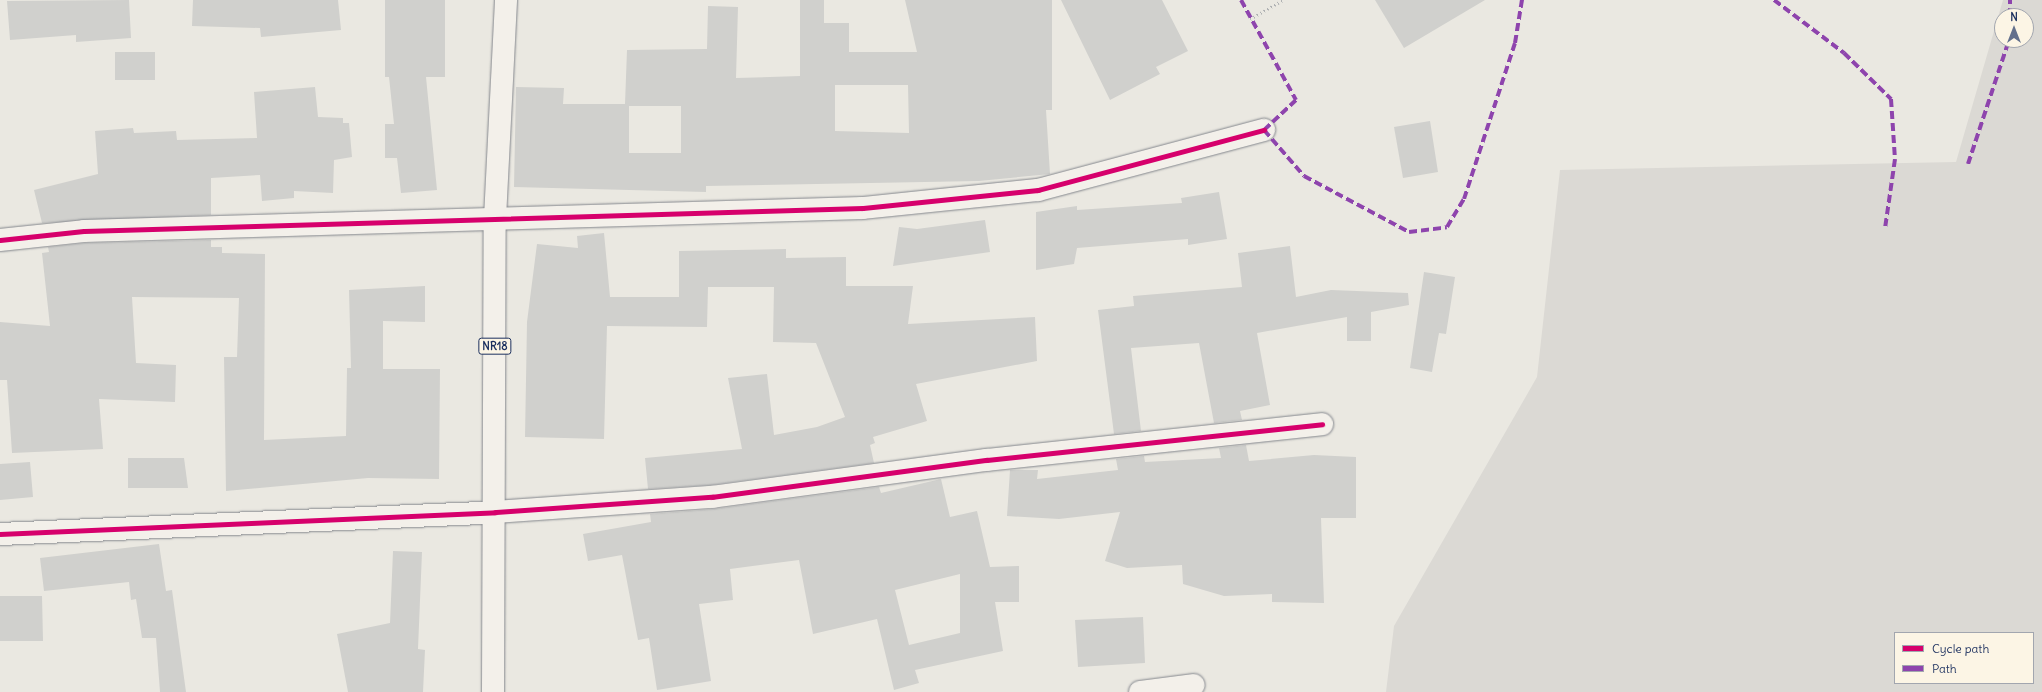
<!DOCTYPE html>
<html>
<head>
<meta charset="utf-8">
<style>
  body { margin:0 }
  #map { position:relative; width:2042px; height:692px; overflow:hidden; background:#eae8e1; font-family:Delius,sans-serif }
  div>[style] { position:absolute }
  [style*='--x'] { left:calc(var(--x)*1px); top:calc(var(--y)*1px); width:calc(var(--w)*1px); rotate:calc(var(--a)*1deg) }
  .green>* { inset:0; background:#dbd9d4 }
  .building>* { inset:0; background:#d0d0cd }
  .path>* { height:2.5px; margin-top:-1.25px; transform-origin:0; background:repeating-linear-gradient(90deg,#b0b2b3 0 1px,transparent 0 4px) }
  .roads { filter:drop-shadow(0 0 1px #84878d) drop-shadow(0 0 1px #84878d) }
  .street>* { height:22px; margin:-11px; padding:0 11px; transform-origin:11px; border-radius:11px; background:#f3f0ea }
  .primary>* { height:22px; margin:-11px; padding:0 11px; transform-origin:11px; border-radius:11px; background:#f3f0ea }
  .quiet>* { height:4px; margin-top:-2px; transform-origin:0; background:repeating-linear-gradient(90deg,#8e44ad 0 8px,transparent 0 12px) }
  .cycleway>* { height:5px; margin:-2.5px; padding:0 2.5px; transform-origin:2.5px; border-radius:2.5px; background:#d6006c }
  span { translate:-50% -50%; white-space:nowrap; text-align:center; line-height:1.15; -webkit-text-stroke:4px #fcf5e5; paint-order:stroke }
  .shield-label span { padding:1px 3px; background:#fcf5e5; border:1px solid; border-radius:3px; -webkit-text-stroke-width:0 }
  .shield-label { font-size:11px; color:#1b2f5e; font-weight:700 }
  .legend { position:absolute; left:1894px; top:632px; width:140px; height:52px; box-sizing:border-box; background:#fcf5e5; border:1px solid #a2a6af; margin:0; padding:5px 7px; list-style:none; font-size:12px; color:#1b2f5e }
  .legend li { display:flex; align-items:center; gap:8px; height:20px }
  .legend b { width:20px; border:1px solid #a2a6af }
  .north { position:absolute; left:1994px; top:8px; width:40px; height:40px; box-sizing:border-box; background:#fcf5e5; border:1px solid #a2a6af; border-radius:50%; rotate:0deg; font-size:11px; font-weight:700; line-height:16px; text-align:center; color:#1b2f5e }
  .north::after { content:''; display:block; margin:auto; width:14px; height:18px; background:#63708c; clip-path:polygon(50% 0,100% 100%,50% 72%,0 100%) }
</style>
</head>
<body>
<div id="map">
  <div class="green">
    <div style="clip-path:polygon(evenodd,2003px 0,2042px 0,2042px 692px,1386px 692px,1394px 626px,1537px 377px,1560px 170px,1956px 162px,2003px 0,2002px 16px,2026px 16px,2026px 40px,2002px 40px,2002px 16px,2003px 0,1895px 633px,2033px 633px,2033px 683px,1895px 683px,1895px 633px)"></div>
  </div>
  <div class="building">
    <div style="clip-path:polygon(129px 0,131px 38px,76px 42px,76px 35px,10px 40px,7px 1px)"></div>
    <div style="clip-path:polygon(193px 0,338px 0,341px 30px,261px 37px,260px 28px,192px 26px)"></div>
    <div style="clip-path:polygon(385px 0,445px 0,445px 77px,426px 77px,437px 190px,401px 193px,397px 158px,385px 158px,385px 124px,394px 124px,389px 77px,385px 77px)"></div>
    <div style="clip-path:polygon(evenodd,800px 0,824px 0,824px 23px,849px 23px,849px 52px,917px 52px,905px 0,1052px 0,1052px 110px,1046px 110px,1050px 174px,979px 181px,706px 186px,706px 192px,514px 187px,516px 87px,564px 88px,563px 104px,625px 104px,627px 50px,707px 49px,708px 6px,738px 7px,736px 78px,800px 76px,800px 0,835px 85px,908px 85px,909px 133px,835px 131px,835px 85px,800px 0,629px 106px,681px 106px,681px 153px,629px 153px,629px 106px)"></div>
    <div style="clip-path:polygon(1061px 0,1162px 0,1188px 51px,1156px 67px,1160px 74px,1110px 100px)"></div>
    <div style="clip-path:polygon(1375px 0,1485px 0,1404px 48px)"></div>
    <div style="clip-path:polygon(115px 52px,155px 52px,155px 80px,115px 80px)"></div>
    <div style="clip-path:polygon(315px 87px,318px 117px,343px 118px,343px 123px,349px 123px,352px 157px,334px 160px,333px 193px,294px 191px,294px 198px,262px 201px,260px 175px,211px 178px,211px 215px,42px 223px,34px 190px,98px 174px,95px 131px,133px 128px,134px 133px,176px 131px,177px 140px,257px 138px,254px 92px)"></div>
    <div style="clip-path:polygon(1430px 121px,1438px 172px,1403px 178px,1394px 127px)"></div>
    <div style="clip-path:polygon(1219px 192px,1227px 239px,1188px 245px,1188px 239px,1077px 248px,1074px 264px,1036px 270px,1036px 212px,1077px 206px,1077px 210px,1182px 203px,1181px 198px)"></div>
    <div style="clip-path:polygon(985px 220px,990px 252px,893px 266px,899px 227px,917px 229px)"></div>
    <div style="clip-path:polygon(604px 233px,610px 297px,679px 297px,679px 251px,786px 249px,786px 258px,846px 257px,846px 286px,913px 286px,908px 324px,1035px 317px,1037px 361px,916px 384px,927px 421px,873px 437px,875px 443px,870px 445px,874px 463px,711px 485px,648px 489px,645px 458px,742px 449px,728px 378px,767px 374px,774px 435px,817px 427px,845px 417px,816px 343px,773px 342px,774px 287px,708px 287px,707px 327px,607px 326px,604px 439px,525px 437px,527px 322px,537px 244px,578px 248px,577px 236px)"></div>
    <div style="clip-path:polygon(211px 240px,211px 247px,222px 247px,222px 253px,265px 254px,264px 440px,346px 436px,347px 368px,351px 368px,349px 290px,425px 286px,425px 322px,383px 321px,383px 369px,440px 369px,439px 479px,368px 478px,226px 491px,224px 357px,237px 357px,239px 298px,132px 297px,136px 363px,176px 365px,175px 402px,99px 399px,103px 449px,12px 453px,7px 380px,0 380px,0 322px,50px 326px,42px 253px,49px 252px,48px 247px,85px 243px)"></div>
    <div style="clip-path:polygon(1290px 246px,1296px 297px,1331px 290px,1408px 293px,1409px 305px,1371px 312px,1371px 341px,1347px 341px,1347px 317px,1257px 333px,1270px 405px,1240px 411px,1242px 420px,1214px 423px,1199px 343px,1131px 348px,1141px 431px,1114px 434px,1098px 310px,1134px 306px,1133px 296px,1242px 287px,1238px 253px)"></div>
    <div style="clip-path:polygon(1424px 272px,1455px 277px,1446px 334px,1439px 333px,1432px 372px,1410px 368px)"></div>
    <div style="clip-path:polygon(1246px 445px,1249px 461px,1314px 455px,1356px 457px,1356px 518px,1321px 518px,1324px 603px,1272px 602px,1272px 594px,1224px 596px,1183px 584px,1182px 565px,1127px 568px,1105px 561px,1120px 512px,1059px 519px,1007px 516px,1010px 470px,1038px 470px,1037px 479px,1118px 470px,1116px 459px,1144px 456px,1145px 462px,1221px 458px,1219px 448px)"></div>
    <div style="clip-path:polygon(128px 458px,184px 458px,188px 488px,128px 488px)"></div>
    <div style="clip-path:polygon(30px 462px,33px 497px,0 500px,0 464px)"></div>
    <div style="clip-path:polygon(evenodd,941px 479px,950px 517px,977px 511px,990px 567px,1019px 566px,1019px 602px,995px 602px,1003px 651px,915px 670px,919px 683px,894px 690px,877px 619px,813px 634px,799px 560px,730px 569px,733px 600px,699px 604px,711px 681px,657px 690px,649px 638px,638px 640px,622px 555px,588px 561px,583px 534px,651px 522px,650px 514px,714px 509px,879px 487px,881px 493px,941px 479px,960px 574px,960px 633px,909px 645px,895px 590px,960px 574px)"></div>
    <div style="clip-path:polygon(159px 544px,166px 591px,172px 590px,186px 692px,160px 692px,156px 638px,142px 638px,136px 599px,131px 600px,129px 582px,44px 591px,40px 558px)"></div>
    <div style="clip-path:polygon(393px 551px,422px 552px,418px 649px,425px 650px,423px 692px,348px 692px,337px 634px,390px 623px)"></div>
    <div style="clip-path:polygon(0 596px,42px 596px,43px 641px,0 641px)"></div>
    <div style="clip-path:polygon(1143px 617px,1145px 663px,1078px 667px,1075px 620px)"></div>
  </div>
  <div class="path">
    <div style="--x:1250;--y:19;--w:38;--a:-30"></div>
  </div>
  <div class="roads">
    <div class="street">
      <div style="--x:0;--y:240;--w:84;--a:-6.1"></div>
      <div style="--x:84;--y:231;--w:779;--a:-1.69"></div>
      <div style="--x:863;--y:208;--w:176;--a:-5.9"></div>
      <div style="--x:1038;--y:190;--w:234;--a:-14.9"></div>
      <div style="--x:0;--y:534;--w:495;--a:-2.5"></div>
      <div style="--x:495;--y:512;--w:218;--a:-4"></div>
      <div style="--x:712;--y:497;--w:277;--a:-7.7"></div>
      <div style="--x:987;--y:460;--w:337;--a:-6.1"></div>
      <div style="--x:1140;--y:692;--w:54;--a:-7.4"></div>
    </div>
    <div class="primary">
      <div style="--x:493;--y:692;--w:474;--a:-89.8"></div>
      <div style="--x:495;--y:218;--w:218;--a:-87.1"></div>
    </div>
  </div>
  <div class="quiet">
    <div style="--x:1241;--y:0;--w:114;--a:61.2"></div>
    <div style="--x:1296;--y:100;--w:44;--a:136.8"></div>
    <div style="--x:1264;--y:130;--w:61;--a:49"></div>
    <div style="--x:1304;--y:176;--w:119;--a:28.1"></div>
    <div style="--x:1409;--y:232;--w:38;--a:-7"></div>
    <div style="--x:1447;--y:227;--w:33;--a:-59"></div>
    <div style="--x:1464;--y:199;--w:164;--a:-71.9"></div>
    <div style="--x:1515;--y:43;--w:44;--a:-80.8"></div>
    <div style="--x:1774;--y:0;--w:88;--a:37.1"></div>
    <div style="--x:1844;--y:53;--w:66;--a:44.4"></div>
    <div style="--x:1891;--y:99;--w:60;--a:86.2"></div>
    <div style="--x:1895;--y:159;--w:70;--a:98.2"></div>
    <div style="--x:2010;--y:16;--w:16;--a:-90"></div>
    <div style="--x:1968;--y:164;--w:131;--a:-71.7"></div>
  </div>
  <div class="cycleway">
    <div style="--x:0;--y:240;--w:84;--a:-6.1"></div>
    <div style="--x:84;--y:231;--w:779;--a:-1.69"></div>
    <div style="--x:863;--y:208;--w:176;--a:-5.9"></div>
    <div style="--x:1038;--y:190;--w:234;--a:-14.9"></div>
    <div style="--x:0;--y:534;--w:495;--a:-2.5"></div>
    <div style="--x:495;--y:512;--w:218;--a:-4"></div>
    <div style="--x:712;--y:497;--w:277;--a:-7.7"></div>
    <div style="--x:987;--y:460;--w:337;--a:-6.1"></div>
  </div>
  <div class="shield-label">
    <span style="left:495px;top:346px">NR18</span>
  </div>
  <ul class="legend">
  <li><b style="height:5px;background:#d6006c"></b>Cycle path</li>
  <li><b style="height:5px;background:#8e44ad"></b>Path</li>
  </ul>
  <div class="north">N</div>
</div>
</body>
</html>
